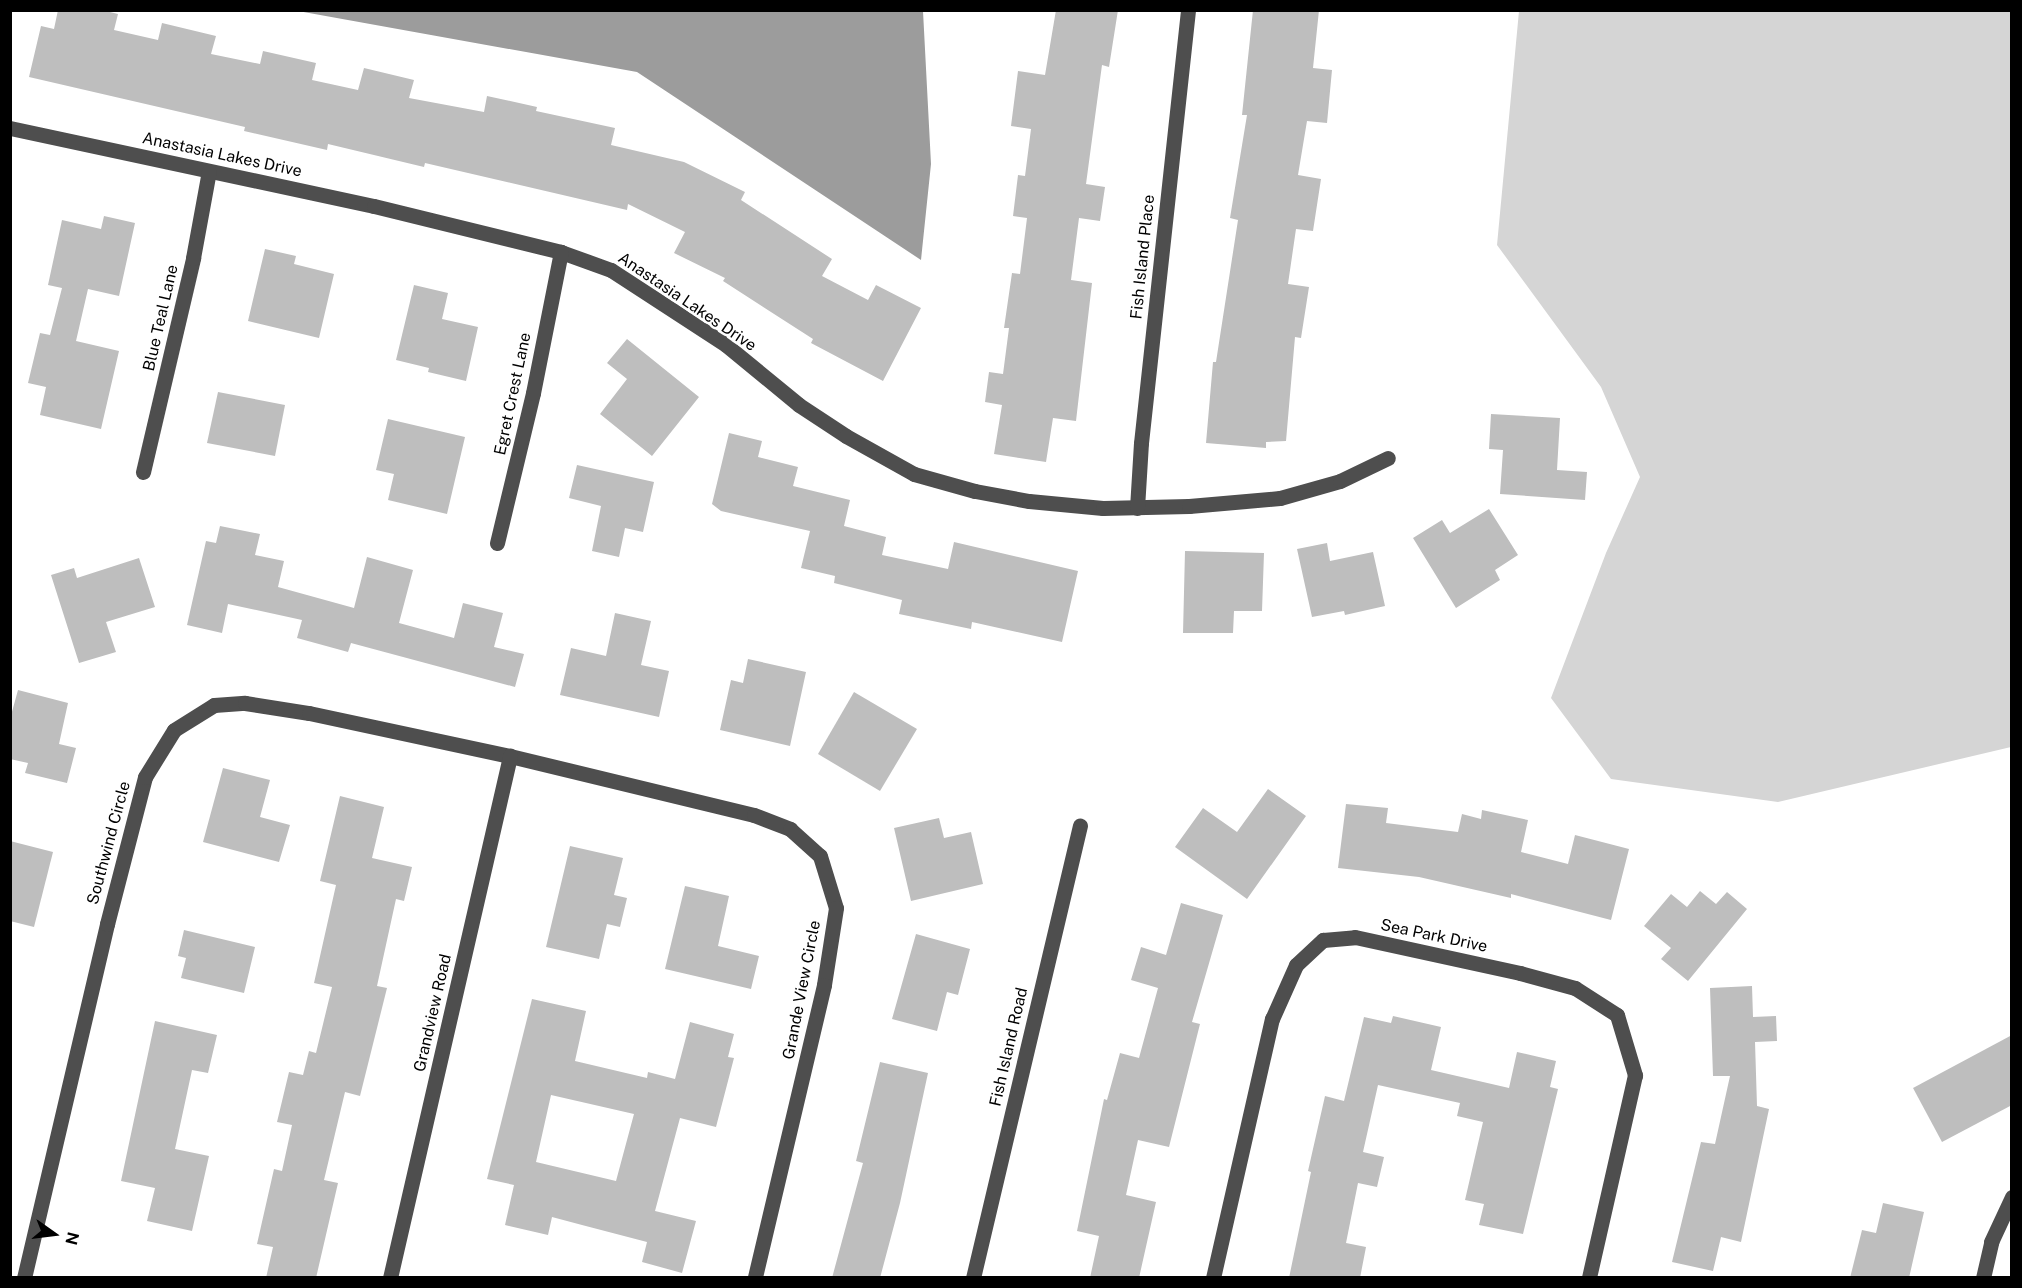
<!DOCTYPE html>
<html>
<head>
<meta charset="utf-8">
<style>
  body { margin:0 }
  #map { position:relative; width:2022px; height:1288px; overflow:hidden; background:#fff; font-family:"Public Sans",sans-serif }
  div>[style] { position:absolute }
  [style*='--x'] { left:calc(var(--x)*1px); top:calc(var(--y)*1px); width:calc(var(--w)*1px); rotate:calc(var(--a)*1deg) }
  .green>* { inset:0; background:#d5d5d5 }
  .water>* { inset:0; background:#9c9c9c }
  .building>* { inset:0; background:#bebebe }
  .minor>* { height:15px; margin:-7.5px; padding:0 7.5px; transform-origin:7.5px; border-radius:7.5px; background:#4e4e4e }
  span { translate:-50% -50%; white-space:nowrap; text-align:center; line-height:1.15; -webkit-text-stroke:5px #fff; paint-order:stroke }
  .street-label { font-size:16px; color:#000 }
  .frame { position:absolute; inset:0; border:12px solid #000; pointer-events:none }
  .north { position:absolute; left:24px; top:1204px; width:60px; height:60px; -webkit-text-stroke:4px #fff; paint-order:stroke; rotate:104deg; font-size:16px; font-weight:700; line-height:24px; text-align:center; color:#000 }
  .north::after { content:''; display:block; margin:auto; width:21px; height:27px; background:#000; clip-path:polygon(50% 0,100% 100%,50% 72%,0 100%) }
</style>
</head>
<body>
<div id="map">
  <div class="green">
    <div style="clip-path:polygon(1519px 11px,2011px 11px,2011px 747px,1778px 802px,1611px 779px,1551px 698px,1606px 553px,1640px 477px,1601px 387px,1497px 245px)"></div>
  </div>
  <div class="water">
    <div style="clip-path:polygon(298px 11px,923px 11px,931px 164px,921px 260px,637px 72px)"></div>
  </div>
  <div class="building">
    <div style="clip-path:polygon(58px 10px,102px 10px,118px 14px,114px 30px,158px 40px,162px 23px,216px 36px,211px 54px,260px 64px,263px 51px,316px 63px,312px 80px,358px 90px,364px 68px,414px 80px,409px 98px,484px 112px,487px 96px,537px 107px,536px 111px,615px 128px,611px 145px,684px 162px,745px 192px,741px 200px,832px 259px,822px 276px,868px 300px,876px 285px,921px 308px,883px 381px,811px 343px,813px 339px,723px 281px,725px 278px,674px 253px,685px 232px,628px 204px,627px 210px,425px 163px,424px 167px,328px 144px,327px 150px,244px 131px,245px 127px,29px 77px,41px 26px,54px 29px)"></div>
    <div style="clip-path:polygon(1056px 10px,1118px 10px,1109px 67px,1102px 65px,1086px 184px,1105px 187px,1100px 221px,1079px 218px,1071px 280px,1092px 283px,1076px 421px,1053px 418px,1046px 462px,994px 454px,1002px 405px,985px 402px,989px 372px,1003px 374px,1009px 328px,1004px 328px,1012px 273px,1020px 274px,1027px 218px,1013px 216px,1018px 175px,1025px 176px,1031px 129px,1011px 126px,1018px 71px,1045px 75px)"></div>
    <div style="clip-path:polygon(1253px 10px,1319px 10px,1313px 68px,1332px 70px,1327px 123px,1307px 121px,1298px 175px,1321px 179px,1313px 231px,1296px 229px,1288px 284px,1309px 287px,1301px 338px,1295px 337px,1286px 441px,1266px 442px,1266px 448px,1206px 443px,1213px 362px,1216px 362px,1238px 220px,1230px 218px,1247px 115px,1242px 115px)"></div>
    <div style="clip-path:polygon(104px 216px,135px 223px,119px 296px,88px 289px,76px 341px,119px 351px,101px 429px,40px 415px,46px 387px,28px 383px,40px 333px,50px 335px,62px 288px,48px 285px,62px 220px,101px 229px)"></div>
    <div style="clip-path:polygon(265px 249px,296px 256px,294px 264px,334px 274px,319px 338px,248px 321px)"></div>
    <div style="clip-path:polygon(414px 285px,448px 293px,442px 319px,478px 327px,466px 381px,428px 372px,429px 368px,396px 360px)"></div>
    <div style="clip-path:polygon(627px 339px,699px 397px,652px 456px,600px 414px,627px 379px,607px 363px)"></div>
    <div style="clip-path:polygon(218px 392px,285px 405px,275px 456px,207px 443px)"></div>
    <div style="clip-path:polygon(1491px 414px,1560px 418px,1557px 470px,1587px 472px,1585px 500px,1500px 494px,1503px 450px,1489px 449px)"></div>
    <div style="clip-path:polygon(388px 419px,465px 437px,447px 514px,388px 500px,394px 474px,376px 470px)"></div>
    <div style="clip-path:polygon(729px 433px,762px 441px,758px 457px,798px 467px,793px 486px,850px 500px,844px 526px,886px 537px,882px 555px,948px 569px,954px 542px,1078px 571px,1062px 642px,972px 622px,971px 629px,899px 614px,902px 600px,834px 583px,835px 576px,801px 568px,810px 531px,721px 511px,712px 504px)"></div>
    <div style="clip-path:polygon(577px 465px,654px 482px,643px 532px,625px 528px,619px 557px,592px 551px,601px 506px,569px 498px)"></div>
    <div style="clip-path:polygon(1489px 509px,1518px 555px,1495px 570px,1500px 580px,1456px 608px,1413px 538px,1442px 520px,1450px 533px)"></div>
    <div style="clip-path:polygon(220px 526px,260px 534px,255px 555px,284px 561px,278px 587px,354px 608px,367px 557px,413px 570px,399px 623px,454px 638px,463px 603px,503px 613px,494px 647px,524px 654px,515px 687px,351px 643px,348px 652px,297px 638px,302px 620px,228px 604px,222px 633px,187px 625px,206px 541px,216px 543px)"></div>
    <div style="clip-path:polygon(1327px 543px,1330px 561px,1373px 552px,1385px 606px,1345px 615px,1344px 611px,1312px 617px,1297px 549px)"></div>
    <div style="clip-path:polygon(1185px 551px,1264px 553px,1262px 611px,1234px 611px,1233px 633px,1183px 633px)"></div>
    <div style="clip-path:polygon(139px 558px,155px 607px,106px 622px,116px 652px,79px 663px,51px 575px,74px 568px,77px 578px)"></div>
    <div style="clip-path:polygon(615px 613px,651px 621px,641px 665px,669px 671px,659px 717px,560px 695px,571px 648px,606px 656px)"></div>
    <div style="clip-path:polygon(748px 659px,806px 672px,790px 746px,720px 730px,731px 680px,743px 683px)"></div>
    <div style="clip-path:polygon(18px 690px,68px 703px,59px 744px,76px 748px,67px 783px,25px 773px,28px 763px,10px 759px,10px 719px)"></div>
    <div style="clip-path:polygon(854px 692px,917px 729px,880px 791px,818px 754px)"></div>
    <div style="clip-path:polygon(223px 768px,270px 780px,260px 817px,290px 825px,279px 862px,203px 842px)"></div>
    <div style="clip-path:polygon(1268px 789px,1306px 816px,1247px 899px,1175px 847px,1203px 808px,1237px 832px)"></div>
    <div style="clip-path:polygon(340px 796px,384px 807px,372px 858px,412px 867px,404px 901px,396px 899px,377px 986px,387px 988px,360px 1096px,345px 1092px,324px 1180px,338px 1183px,316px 1278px,266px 1278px,273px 1247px,257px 1244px,274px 1169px,282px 1171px,292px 1125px,277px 1122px,289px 1072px,303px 1075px,309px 1051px,316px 1053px,332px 987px,314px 983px,336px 885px,320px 881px)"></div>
    <div style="clip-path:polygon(1346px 804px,1388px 808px,1386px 823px,1458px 832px,1462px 814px,1481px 819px,1482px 810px,1528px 820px,1521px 852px,1568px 864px,1575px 835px,1629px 849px,1611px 920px,1511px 894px,1511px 898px,1419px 877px,1338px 868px)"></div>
    <div style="clip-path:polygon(939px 818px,944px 838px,971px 832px,983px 884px,911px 901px,894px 828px)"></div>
    <div style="clip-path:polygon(10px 841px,53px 852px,34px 927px,10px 921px)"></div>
    <div style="clip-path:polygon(570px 846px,623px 858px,614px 895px,627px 898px,620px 927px,607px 924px,599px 959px,546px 947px)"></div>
    <div style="clip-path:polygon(685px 886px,729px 896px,718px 946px,759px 956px,751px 989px,665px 969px)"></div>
    <div style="clip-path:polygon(1700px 891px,1716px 904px,1727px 892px,1747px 909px,1688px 981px,1661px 959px,1671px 948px,1644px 926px,1671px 894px,1687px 907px)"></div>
    <div style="clip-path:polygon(1181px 903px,1223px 915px,1192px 1022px,1200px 1024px,1169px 1147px,1138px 1140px,1126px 1195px,1156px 1202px,1139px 1278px,1090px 1278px,1099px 1236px,1077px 1231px,1104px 1099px,1107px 1100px,1120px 1053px,1139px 1058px,1158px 988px,1131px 980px,1141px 947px,1166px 955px)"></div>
    <div style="clip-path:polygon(184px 930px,255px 947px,244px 993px,181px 978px,186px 958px,178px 956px)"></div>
    <div style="clip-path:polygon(916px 934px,970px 949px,958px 995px,947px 992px,937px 1031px,892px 1019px)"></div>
    <div style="clip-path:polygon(1752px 986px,1753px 1017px,1776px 1016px,1777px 1041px,1755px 1042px,1757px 1106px,1769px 1109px,1741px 1242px,1721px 1237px,1713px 1271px,1672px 1262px,1701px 1142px,1715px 1144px,1730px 1076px,1713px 1076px,1710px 988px)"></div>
    <div style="clip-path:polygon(evenodd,532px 999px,586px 1011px,575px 1061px,647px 1078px,648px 1072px,675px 1079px,690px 1022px,734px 1034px,728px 1057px,734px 1058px,716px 1127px,680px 1118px,655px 1211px,696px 1221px,682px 1273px,642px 1262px,647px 1242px,582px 1225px,552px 1217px,548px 1235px,505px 1225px,514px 1185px,487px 1179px,532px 999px,551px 1095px,634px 1114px,616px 1181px,536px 1162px,551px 1095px)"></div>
    <div style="clip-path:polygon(1393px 1016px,1441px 1027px,1431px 1070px,1509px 1088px,1517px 1052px,1556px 1061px,1550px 1087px,1558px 1089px,1523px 1234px,1479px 1225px,1484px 1204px,1465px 1200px,1483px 1122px,1457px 1116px,1460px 1103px,1378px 1085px,1363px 1152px,1384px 1157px,1377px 1187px,1358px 1183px,1346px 1243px,1366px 1247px,1360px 1278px,1289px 1278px,1311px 1172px,1308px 1171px,1325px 1096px,1344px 1101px,1364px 1017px,1391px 1023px)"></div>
    <div style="clip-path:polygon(155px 1021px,217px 1035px,208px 1073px,192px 1070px,175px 1149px,209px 1156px,192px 1231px,147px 1221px,155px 1188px,121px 1181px)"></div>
    <div style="clip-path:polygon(2012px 1035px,2012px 1105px,1942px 1142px,1913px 1088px)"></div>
    <div style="clip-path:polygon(880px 1062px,928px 1073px,900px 1203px,880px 1278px,832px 1278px,863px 1163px,856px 1161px)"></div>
    <div style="clip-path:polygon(1883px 1203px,1924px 1212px,1909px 1278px,1850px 1278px,1862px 1230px,1876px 1233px)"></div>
  </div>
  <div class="minor">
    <div style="--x:10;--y:128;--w:372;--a:12.1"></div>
    <div style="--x:374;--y:206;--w:193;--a:13.8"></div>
    <div style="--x:561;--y:252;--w:53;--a:19.8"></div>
    <div style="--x:611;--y:270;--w:137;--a:33.1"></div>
    <div style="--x:726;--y:345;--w:94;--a:39.4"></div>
    <div style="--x:799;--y:405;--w:56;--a:33.4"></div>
    <div style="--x:846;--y:436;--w:78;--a:29.2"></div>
    <div style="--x:914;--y:474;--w:63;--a:15.6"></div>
    <div style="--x:975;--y:491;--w:55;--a:10.5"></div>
    <div style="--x:1029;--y:501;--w:74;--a:5.4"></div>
    <div style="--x:1103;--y:508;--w:86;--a:-1.3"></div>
    <div style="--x:1189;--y:506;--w:91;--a:-5"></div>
    <div style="--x:1280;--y:498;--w:62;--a:-15.8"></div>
    <div style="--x:1340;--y:481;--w:53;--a:-25.6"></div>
    <div style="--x:143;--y:472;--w:220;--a:-76.8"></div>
    <div style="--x:193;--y:258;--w:88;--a:-79.6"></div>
    <div style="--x:1137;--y:508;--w:65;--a:-86.5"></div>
    <div style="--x:1141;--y:443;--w:436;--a:-83.8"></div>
    <div style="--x:497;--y:543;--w:154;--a:-76.5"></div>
    <div style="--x:533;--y:393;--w:144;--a:-78.8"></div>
    <div style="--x:24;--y:1278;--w:364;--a:-76.8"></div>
    <div style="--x:107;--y:924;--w:152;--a:-75.5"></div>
    <div style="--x:145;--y:777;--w:55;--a:-58.3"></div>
    <div style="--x:174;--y:730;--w:47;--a:-32"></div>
    <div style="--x:214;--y:705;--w:31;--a:-4"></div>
    <div style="--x:245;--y:703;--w:65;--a:8.9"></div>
    <div style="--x:309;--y:713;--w:206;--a:12.1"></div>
    <div style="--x:510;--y:756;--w:251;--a:13.6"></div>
    <div style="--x:754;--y:815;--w:39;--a:21"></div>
    <div style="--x:790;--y:829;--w:40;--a:42"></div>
    <div style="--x:820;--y:856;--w:54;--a:72.9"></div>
    <div style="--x:836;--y:908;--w:78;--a:98.9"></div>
    <div style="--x:824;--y:985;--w:301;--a:103.3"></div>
    <div style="--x:390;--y:1278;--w:536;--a:-77.05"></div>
    <div style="--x:973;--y:1278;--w:465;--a:-76.7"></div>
    <div style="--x:1213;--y:1278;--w:266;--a:-77.2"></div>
    <div style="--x:1272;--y:1019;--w:59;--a:-66"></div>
    <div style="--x:1296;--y:965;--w:37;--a:-43"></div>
    <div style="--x:1323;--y:940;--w:32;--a:-5"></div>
    <div style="--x:1355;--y:937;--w:169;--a:12.3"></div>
    <div style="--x:1520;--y:973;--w:57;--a:15.3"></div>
    <div style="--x:1575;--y:988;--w:50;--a:32.7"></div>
    <div style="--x:1617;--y:1015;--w:63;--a:73.3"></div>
    <div style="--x:1635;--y:1075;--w:208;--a:102.8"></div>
    <div style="--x:1983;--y:1278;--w:37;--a:-77"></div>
    <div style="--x:1991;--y:1242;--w:50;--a:-65"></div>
  </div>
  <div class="street-label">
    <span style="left:222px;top:155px;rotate:12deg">Anastasia Lakes Drive</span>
    <span style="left:1143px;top:257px;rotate:-84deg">Fish Island Place</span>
    <span style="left:687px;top:302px;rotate:34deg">Anastasia Lakes Drive</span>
    <span style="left:161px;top:318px;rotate:-77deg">Blue Teal Lane</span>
    <span style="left:513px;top:394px;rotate:-78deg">Egret Crest Lane</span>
    <span style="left:109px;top:843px;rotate:-75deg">Southwind Circle</span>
    <span style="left:1434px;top:936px;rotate:12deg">Sea Park Drive</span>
    <span style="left:802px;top:990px;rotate:-79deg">Grande View Circle</span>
    <span style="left:433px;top:1013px;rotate:-77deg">Grandview Road</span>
    <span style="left:1009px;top:1047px;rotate:-77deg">Fish Island Road</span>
  </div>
  <div class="frame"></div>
  <div class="north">N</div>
</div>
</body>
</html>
